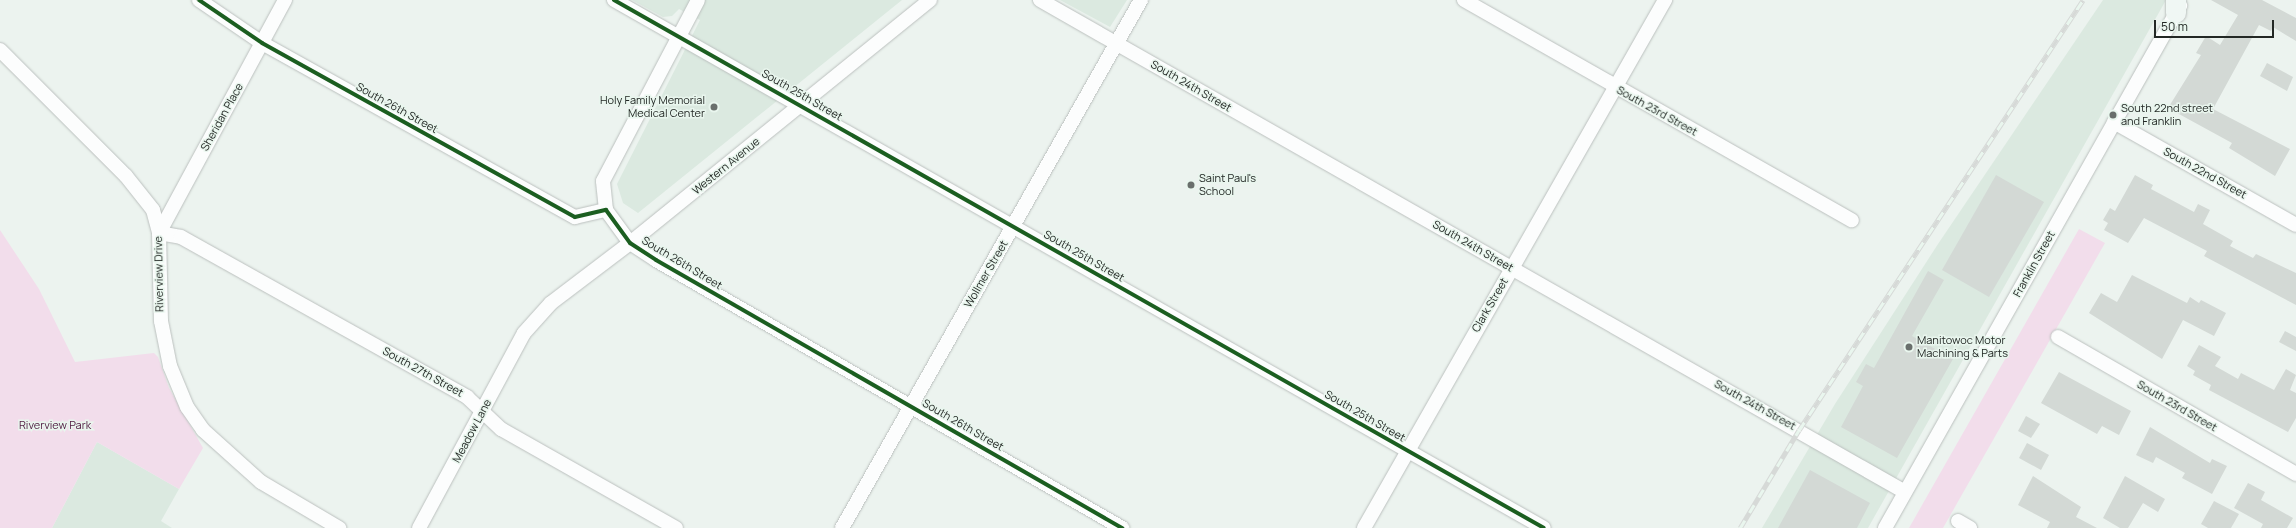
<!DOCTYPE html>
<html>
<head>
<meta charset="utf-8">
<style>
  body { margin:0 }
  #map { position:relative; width:2296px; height:528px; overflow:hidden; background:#ecf3ef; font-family:Manrope,sans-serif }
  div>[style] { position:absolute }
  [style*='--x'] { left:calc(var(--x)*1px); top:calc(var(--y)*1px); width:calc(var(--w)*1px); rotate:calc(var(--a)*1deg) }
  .built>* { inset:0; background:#dbe9e0 }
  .green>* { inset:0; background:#f2ddeb }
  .building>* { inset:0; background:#d3d9d5 }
  .roads { filter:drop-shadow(0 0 1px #bbc0be) drop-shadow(0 0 1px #bbc0be) }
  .minor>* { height:14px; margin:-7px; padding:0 7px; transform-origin:7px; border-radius:7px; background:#fcfdfd }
  .secondary>* { height:20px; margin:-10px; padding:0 10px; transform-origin:10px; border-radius:10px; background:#f0f7f4 }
  .rail>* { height:4.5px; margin-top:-2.25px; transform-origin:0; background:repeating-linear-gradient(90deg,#e9f6ee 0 9px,#d6d9d7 0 18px); box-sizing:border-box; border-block:1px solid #d6d9d7 }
  .cycleway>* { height:4px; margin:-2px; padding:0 2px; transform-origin:2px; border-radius:2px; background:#1b5e20 }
  .dots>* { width:11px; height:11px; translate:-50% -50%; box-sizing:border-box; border:2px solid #e9f6ee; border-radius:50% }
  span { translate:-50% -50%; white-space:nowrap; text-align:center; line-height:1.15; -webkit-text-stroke:3px #e9f6ee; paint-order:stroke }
  .street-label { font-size:11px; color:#232825 }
  .poi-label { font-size:11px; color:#232825 }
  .right { translate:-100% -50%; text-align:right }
  .left { translate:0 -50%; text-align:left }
  .park-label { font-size:11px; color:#501a41 }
  .scale { position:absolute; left:2154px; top:20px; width:120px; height:18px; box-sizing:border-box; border:2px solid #232825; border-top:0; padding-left:5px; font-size:12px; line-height:14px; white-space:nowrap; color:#232825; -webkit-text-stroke:3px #e9f6ee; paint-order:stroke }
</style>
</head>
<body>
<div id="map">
  <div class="built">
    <div style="clip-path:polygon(632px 0,902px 0,638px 213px,623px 203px,617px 184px,700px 20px,679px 9px,672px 16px,663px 17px)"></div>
    <div style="clip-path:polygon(1060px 0,1127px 0,1110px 27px)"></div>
    <div style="clip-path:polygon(2103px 0,2166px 0,1868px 528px,1762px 528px,1835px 404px,1938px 244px)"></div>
    <div style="clip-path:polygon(97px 442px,179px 489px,161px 521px,172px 528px,52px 528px)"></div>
  </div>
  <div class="green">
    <div style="clip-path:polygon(2079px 229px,2105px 243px,1943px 528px,1909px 528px)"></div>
    <div style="clip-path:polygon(0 230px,39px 289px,75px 362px,154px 353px,158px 357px,169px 388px,203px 448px,179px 489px,97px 442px,52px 528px,0 528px)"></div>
  </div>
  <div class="building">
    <div style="clip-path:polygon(2211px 0,2262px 0,2296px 18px,2296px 41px,2273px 27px,2271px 31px,2259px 25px,2213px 109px,2290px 149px,2275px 176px,2229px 148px,2232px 143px,2168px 108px,2201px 55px,2196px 53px,2206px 36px,2220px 45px,2238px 15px)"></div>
    <div style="clip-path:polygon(2267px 63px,2293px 77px,2287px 91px,2260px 76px)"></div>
    <div style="clip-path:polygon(1996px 175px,2044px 202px,1989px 297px,1942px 270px)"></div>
    <div style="clip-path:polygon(2135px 175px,2153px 185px,2151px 189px,2194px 212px,2198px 204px,2210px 210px,2203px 224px,2233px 241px,2230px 246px,2253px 258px,2256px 254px,2296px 273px,2296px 305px,2204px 256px,2207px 251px,2144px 218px,2128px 243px,2104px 230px,2108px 223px,2103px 220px,2110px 208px,2115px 211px)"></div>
    <div style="clip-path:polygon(1928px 271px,1944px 280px,1912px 336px,1953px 359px,1897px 458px,1841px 427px,1863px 386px,1856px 382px,1866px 364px,1874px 368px)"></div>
    <div style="clip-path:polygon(2132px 275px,2187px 303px,2190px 297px,2199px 303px,2201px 300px,2226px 313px,2214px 336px,2183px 320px,2162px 359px,2089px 313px,2101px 293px,2117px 302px)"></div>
    <div style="clip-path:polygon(2285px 331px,2296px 337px,2296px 351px,2279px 342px)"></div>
    <div style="clip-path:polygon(2199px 345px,2221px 357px,2215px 366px,2238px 379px,2241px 373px,2274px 390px,2286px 369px,2296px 375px,2290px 390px,2296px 393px,2296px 418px,2288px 432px,2209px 390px,2211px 385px,2193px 375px,2195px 371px,2187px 366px)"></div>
    <div style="clip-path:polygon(2059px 372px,2131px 411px,2119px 435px,2102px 426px,2097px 434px,2041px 403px)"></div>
    <div style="clip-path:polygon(2026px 416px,2040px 424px,2031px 438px,2018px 431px)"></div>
    <div style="clip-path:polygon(2150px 427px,2210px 463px,2212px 459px,2227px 466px,2212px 494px,2182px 478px,2185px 473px,2156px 457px,2153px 463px,2136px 455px)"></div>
    <div style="clip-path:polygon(2027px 443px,2049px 455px,2041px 470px,2019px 458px)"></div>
    <div style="clip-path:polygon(1810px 470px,1870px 503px,1857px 528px,1778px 528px)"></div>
    <div style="clip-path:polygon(2033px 476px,2081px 507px,2076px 517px,2097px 528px,2047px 528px,2050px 522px,2018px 505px)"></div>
    <div style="clip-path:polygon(2125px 476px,2165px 499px,2158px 512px,2143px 503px,2128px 528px,2120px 528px,2103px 518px)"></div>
    <div style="clip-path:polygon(2248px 483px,2265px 492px,2261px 500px,2293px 518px,2287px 528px,2261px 528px,2263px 524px,2234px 508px)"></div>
    <div style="clip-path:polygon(2214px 501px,2239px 514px,2231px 528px,2208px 528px,2201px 524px)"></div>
  </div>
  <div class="roads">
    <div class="minor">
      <div style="--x:199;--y:0;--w:76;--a:34.3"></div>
      <div style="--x:262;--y:43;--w:358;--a:29.1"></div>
      <div style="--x:575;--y:217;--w:32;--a:-13"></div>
      <div style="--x:606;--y:210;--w:41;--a:54"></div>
      <div style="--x:630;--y:243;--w:31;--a:33"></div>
      <div style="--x:656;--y:260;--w:538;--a:29.9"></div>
      <div style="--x:285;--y:0;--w:265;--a:118.4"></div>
      <div style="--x:159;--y:233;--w:22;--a:10"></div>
      <div style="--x:181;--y:237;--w:328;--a:29.2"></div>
      <div style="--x:467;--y:397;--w:47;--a:43.3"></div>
      <div style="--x:501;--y:429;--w:201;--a:29.5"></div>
      <div style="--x:614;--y:0;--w:1069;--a:29.59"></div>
      <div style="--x:1040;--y:0;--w:995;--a:29.63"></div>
      <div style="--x:1464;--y:0;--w:446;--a:29.6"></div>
      <div style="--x:0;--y:50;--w:178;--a:45"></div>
      <div style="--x:126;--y:176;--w:43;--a:51.5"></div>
      <div style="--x:153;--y:210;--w:24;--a:75"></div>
      <div style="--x:159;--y:233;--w:88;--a:88.7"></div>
      <div style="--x:161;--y:321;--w:46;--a:78.7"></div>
      <div style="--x:170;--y:366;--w:44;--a:67.5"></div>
      <div style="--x:187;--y:407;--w:28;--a:55"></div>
      <div style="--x:203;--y:430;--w:78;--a:41.9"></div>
      <div style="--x:261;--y:482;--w:91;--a:30.5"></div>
      <div style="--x:2114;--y:122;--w:209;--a:29.5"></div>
      <div style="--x:606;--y:210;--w:29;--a:-96"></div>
      <div style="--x:603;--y:181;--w:204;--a:-62.3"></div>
      <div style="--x:2058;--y:337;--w:275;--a:29.9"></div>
      <div style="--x:1958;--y:521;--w:14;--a:30"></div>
      <div style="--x:419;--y:528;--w:221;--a:-61.7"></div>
      <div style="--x:524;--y:333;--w:40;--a:-48"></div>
      <div style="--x:551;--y:303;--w:99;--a:-37.2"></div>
      <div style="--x:630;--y:243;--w:386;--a:-39"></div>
      <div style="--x:842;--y:528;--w:607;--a:-60.48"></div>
      <div style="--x:1364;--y:528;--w:608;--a:-60.31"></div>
      <div style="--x:1885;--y:528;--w:600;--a:-60.53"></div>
    </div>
    <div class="secondary">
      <div style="--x:2176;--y:13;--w:13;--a:-90"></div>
    </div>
  </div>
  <div class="rail">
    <div style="--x:1740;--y:528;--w:114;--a:-59"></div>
    <div style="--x:1799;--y:430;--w:515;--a:-56.56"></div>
  </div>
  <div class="cycleway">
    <div style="--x:199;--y:0;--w:76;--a:34.3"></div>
    <div style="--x:262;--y:43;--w:358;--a:29.1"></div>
    <div style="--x:575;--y:217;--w:32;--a:-13"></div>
    <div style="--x:606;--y:210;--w:41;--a:54"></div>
    <div style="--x:630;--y:243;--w:31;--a:33"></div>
    <div style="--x:656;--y:260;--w:538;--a:29.9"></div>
    <div style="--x:614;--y:0;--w:1069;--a:29.59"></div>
  </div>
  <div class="dots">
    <div style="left:714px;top:107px;background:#696f6c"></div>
    <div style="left:2113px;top:115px;background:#696f6c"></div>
    <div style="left:1191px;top:185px;background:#696f6c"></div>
    <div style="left:1909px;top:347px;background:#696f6c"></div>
  </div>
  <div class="street-label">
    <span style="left:1191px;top:86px;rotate:30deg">South 24th Street</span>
    <span style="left:802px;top:95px;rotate:30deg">South 25th Street</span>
    <span style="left:397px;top:108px;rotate:29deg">South 26th Street</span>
    <span style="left:1657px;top:111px;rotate:29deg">South 23rd Street</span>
    <span style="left:222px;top:117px;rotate:-61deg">Sheridan Place</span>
    <span style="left:726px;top:166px;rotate:-39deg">Western Avenue</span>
    <span style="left:2205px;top:173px;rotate:29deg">South 22nd Street</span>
    <span style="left:1473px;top:246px;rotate:30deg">South 24th Street</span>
    <span style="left:1084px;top:256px;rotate:30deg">South 25th Street</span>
    <span style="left:682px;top:263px;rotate:31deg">South 26th Street</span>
    <span style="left:2034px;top:264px;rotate:-61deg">Franklin Street</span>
    <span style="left:159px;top:274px;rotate:-91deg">Riverview Drive</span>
    <span style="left:986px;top:274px;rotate:-60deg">Wollmer Street</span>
    <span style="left:1490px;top:305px;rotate:-60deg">Clark Street</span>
    <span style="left:423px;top:372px;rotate:29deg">South 27th Street</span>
    <span style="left:1755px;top:405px;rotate:29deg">South 24th Street</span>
    <span style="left:2177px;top:406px;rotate:30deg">South 23rd Street</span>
    <span style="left:1365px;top:416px;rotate:30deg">South 25th Street</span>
    <span style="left:963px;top:425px;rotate:30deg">South 26th Street</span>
    <span style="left:472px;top:431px;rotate:-62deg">Meadow Lane</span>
  </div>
  <div class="poi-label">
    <span class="right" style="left:705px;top:107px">Holy Family Memorial<br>Medical Center</span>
    <span class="left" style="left:2121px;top:115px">South 22nd street<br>and Franklin</span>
    <span class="left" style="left:1199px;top:185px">Saint Paul's<br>School</span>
    <span class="left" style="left:1917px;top:347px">Manitowoc Motor<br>Machining &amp; Parts</span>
  </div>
  <div class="park-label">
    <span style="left:55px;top:425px">Riverview Park</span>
  </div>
  <div class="scale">50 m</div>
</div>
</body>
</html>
